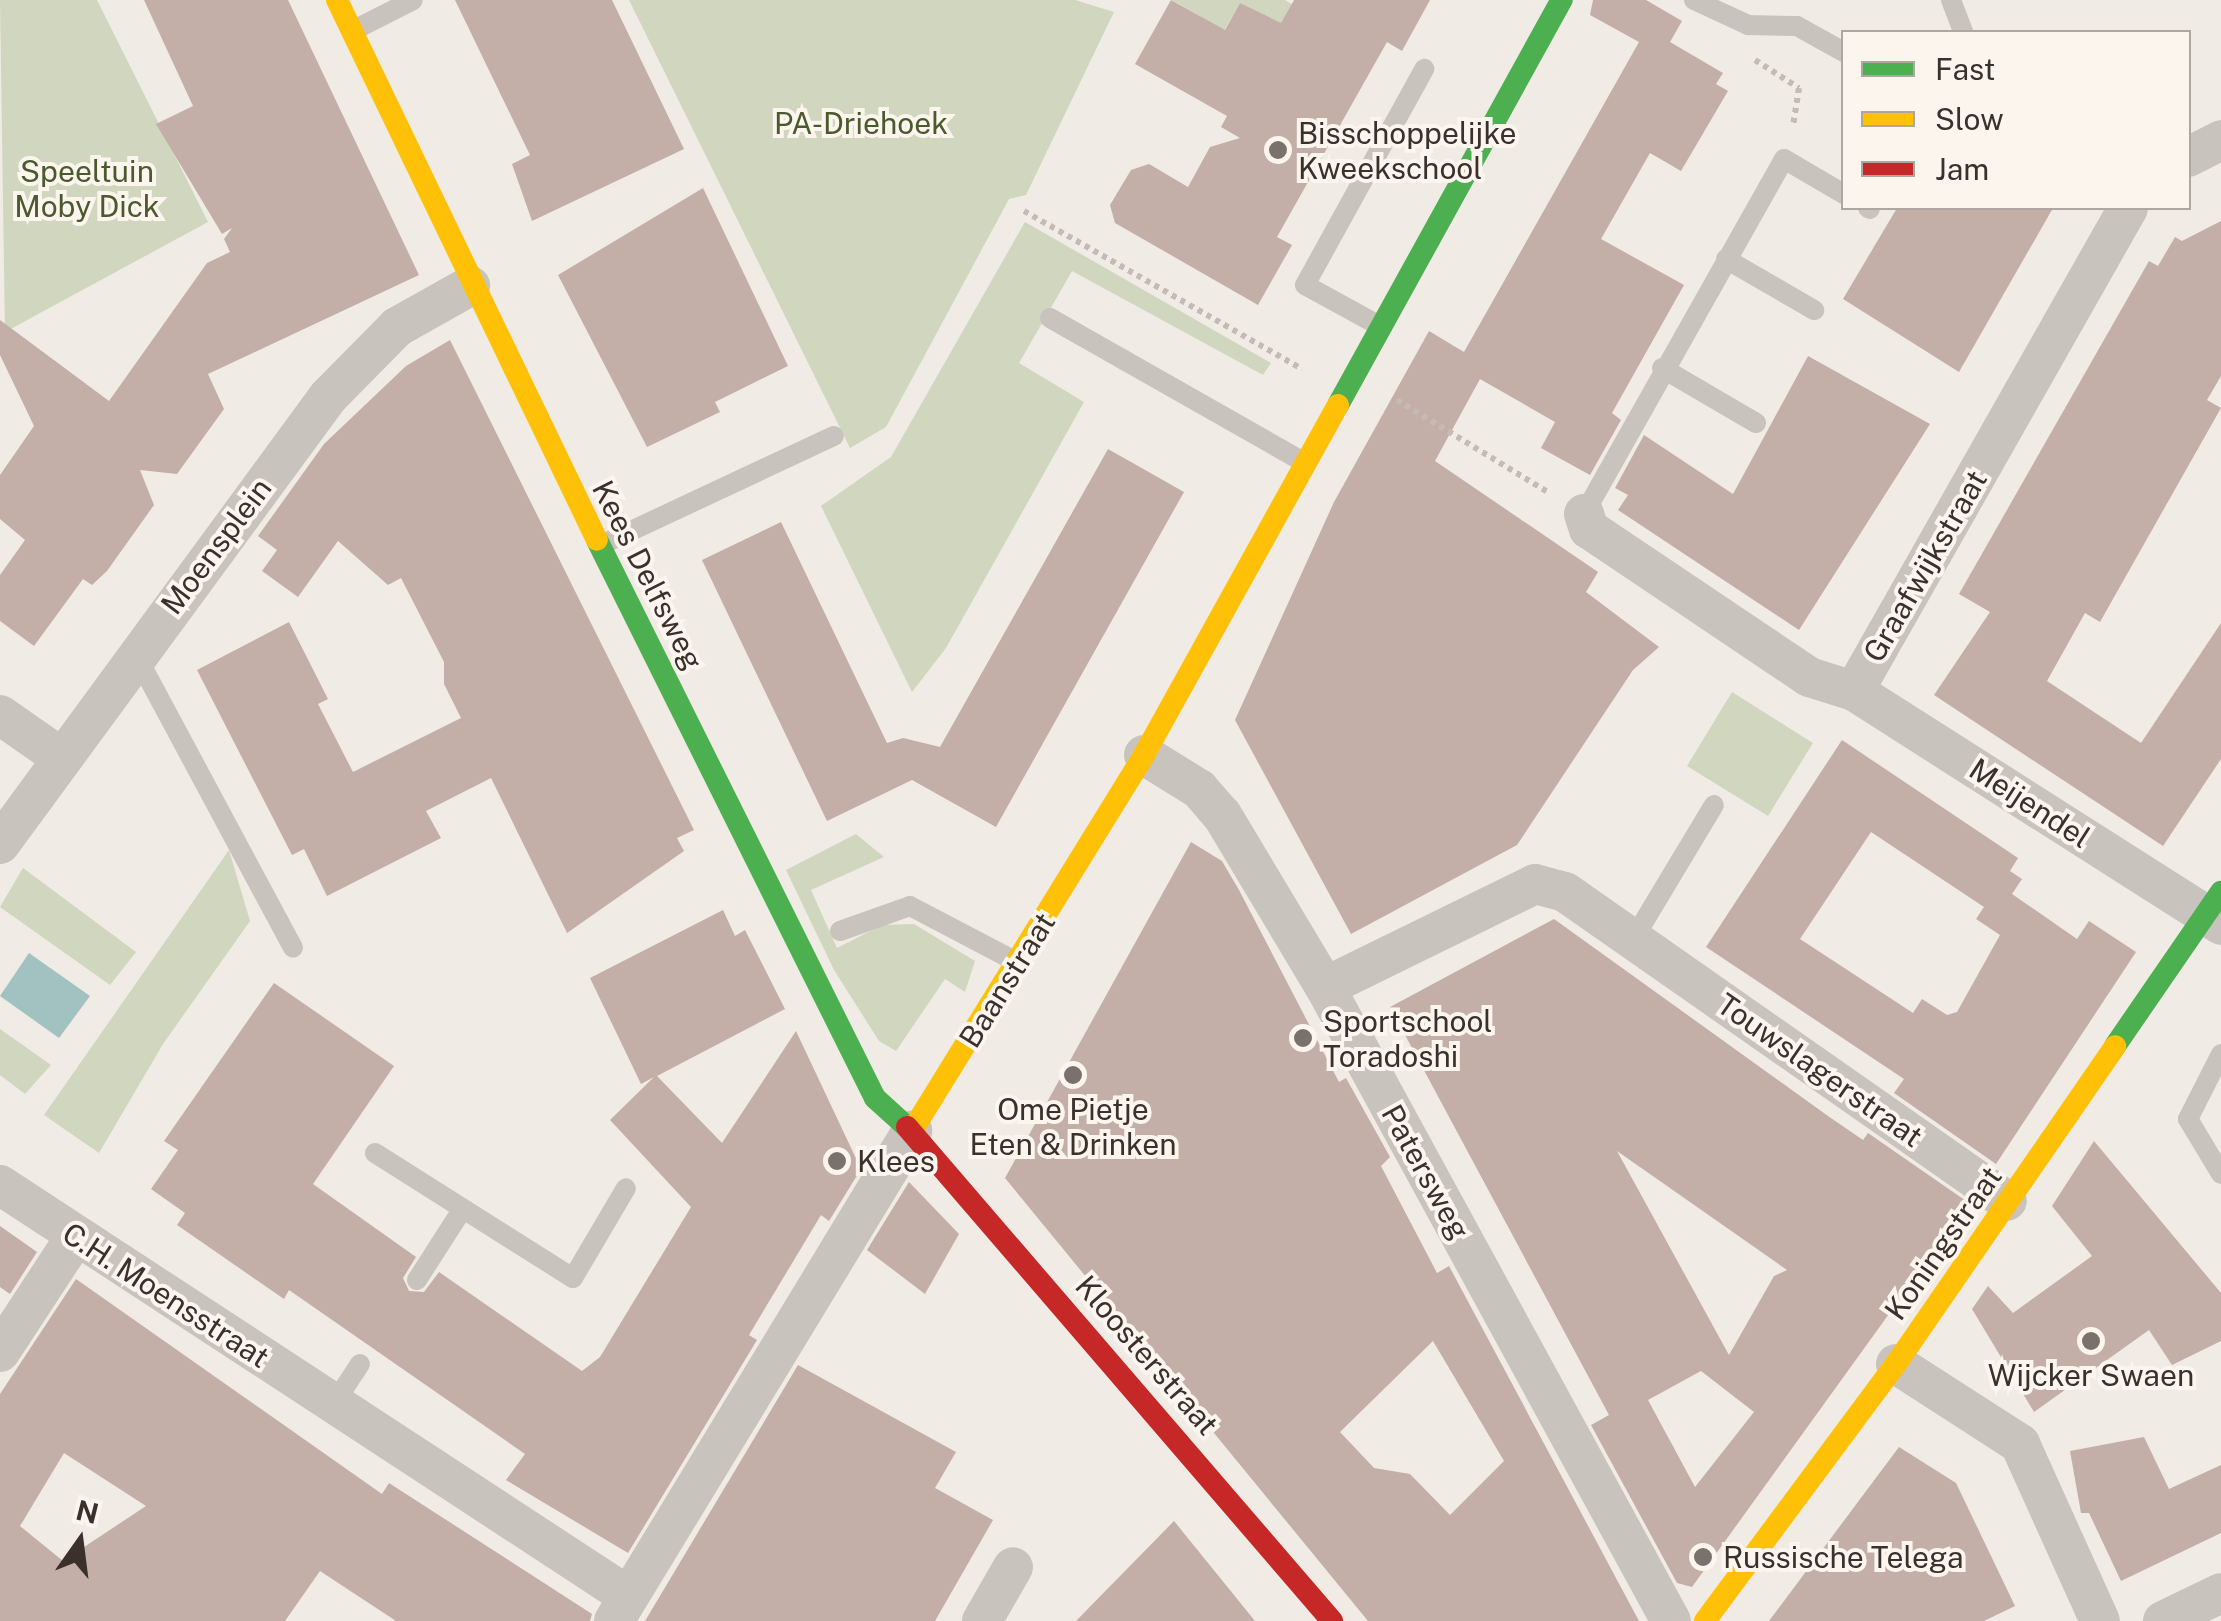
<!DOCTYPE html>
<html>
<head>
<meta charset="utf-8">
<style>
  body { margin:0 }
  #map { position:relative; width:2221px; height:1621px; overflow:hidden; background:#f0ebe5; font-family:"Public Sans",sans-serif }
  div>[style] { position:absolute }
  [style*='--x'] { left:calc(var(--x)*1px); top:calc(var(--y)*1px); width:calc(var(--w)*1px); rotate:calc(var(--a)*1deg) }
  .green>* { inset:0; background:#d1d6bf }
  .water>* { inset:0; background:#a1c2c1 }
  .building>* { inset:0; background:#c3afa7 }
  .path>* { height:6px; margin-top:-3px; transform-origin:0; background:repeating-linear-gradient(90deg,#c2bbb6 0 5px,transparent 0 10px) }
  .lane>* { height:20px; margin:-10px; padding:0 10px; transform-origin:10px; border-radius:10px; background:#c9c3be }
  .street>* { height:40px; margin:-20px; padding:0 20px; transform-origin:20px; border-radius:20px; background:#c9c3be }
  .fast>* { height:22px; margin:-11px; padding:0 11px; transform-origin:11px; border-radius:11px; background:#4caf50 }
  .slow>* { height:22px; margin:-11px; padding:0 11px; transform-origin:11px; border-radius:11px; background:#ffc107 }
  .jam>* { height:22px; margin:-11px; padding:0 11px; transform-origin:11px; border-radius:11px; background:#c62828 }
  .dots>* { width:28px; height:28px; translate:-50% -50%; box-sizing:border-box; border:5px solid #fbf5ee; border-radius:50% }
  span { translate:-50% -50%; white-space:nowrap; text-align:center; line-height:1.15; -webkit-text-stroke:8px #fbf5ee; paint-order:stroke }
  .park-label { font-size:30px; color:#4a5a2e }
  .poi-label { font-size:30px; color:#3b302b }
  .left { translate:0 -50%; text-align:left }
  .street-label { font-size:30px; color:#3b302b }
  .legend { position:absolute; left:1841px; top:30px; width:350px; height:180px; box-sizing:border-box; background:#fbf5ee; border:2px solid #aea6a0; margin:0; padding:12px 18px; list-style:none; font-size:30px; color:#3b302b }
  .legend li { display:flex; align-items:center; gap:20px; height:50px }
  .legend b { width:50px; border:2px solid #aea6a0 }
  .north { position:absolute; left:30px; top:1491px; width:100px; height:100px; -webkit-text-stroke:8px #fbf5ee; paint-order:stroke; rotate:14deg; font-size:28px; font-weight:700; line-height:40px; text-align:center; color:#3b302b }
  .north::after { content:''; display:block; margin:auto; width:35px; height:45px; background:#3b302b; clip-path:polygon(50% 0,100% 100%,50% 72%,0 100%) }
</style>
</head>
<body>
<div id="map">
  <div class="green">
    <div style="clip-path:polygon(0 0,97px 0,208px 222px,5px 332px)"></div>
    <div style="clip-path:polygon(629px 0,1075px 0,1114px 12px,1026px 195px,1009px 199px,886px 427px,850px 448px)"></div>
    <div style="clip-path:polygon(1172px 0,1285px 0,1301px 10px,1290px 31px,1240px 3px,1218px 41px,1200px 16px)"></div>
    <div style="clip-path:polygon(1025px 222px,1271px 363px,1263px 375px,1072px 271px,1019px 363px,1084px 402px,946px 648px,912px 692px,821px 506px,891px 457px)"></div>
    <div style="clip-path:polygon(1732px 692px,1813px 743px,1768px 816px,1687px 766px)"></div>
    <div style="clip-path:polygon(856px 834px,884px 857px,811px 890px,837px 948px,882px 925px,914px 924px,975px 961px,965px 992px,945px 979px,896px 1051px,879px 1041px,834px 970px,786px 870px)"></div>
    <div style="clip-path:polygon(229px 850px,250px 921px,163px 1044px,99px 1153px,44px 1115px)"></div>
    <div style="clip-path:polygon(23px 868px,136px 952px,110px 985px,0 907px)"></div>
    <div style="clip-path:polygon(0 1029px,51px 1065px,25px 1094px,0 1075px)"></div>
  </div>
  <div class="water">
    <div style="clip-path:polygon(29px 953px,90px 996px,59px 1038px,0 996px)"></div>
  </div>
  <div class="building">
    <div style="clip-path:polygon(144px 0,288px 0,419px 275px,208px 374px,224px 409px,177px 474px,140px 470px,154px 505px,107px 571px,92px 585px,83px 579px,34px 646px,0 621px,0 575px,25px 540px,0 519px,0 475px,34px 426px,0 355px,0 320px,109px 401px,207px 263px,230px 252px,224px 239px,232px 228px,222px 234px,156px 124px,193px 106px)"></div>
    <div style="clip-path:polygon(455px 0,612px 0,684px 149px,532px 221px,512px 164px,530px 155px)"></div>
    <div style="clip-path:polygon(1171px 0,1225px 30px,1240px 3px,1281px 23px,1294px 0,1430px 0,1402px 51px,1387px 42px,1277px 237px,1292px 245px,1258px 305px,1115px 223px,1110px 205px,1131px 170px,1149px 164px,1188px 187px,1210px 147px,1240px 138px,1221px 127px,1227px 116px,1135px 64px)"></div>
    <div style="clip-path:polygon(1593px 0,1646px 0,1682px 21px,1670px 42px,1723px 73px,1716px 84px,1728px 91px,1681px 171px,1650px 153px,1601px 239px,1684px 285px,1612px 413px,1621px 420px,1590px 475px,1541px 448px,1555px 422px,1480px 379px,1435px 461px,1598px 572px,1586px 592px,1659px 647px,1633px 670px,1517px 845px,1351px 934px,1235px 720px,1334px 502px,1429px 331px,1464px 352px,1639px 42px,1590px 15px)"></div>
    <div style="clip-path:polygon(703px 188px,788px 366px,715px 402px,720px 412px,647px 447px,558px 275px)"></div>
    <div style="clip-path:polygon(1897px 208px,2053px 208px,1959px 372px,1843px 299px)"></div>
    <div style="clip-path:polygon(2221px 221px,2221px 376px,2207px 400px,2221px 408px,2100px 622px,2085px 613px,2047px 681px,2141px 743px,2221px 623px,2221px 759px,2163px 846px,1934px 695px,1990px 612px,1959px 594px,2149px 261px,2158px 266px,2175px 237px,2182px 241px)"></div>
    <div style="clip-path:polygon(450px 340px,694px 830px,677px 838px,684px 851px,567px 933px,491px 778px,426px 811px,441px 838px,327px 896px,304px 849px,292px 855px,197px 670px,289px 622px,328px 699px,318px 704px,353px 772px,461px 718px,444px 684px,444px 662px,401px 578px,388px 585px,338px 541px,298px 597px,262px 571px,277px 550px,258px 536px,324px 444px,406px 366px)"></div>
    <div style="clip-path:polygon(1808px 356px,1930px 424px,1799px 630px,1618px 510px,1628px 495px,1615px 488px,1644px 435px,1733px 494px)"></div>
    <div style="clip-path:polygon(1108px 449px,1184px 492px,996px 827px,912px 780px,827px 821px,702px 560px,781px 522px,887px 743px,903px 738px,940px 747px)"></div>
    <div style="clip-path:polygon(evenodd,1842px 740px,2018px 858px,2010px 871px,2022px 879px,2012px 894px,2077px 939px,2089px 921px,2136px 952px,1996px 1164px,1894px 1093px,1904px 1079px,1706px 947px,1842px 740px,1871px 832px,1984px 907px,1976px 919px,2000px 935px,1957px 1012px,1947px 1015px,1922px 999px,1913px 1013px,1800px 939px,1871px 832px)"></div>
    <div style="clip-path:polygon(evenodd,1191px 842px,1222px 861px,1239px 890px,1339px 1082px,1346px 1078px,1390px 1157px,1381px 1166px,1437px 1273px,1449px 1266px,1639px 1621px,1368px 1621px,1005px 1178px,1191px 842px,1433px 1341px,1504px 1461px,1450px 1515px,1410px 1474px,1374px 1468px,1340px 1432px,1433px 1341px)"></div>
    <div style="clip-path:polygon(723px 910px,735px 936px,745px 930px,785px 1009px,657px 1076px,722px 1143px,796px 1031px,861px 1169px,829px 1221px,821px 1215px,749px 1335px,757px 1340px,628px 1553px,506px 1480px,525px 1454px,289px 1290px,284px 1299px,177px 1225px,185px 1213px,151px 1189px,178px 1150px,164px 1141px,274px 983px,394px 1066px,313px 1184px,416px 1257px,403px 1278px,409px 1291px,424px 1292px,439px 1272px,582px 1371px,600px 1357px,691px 1207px,610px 1120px,654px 1077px,641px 1084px,590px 978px)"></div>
    <div style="clip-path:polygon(evenodd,1554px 919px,1828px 1116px,1863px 1140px,1868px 1133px,1969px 1203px,1692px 1587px,1677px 1583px,1591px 1425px,1609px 1415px,1390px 1007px,1554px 919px,1617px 1151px,1787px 1270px,1774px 1276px,1729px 1355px,1617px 1151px,1554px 919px,1701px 1371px,1754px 1412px,1695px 1487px,1648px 1400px,1701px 1371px)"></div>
    <div style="clip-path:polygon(2094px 1141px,2221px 1293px,2221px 1341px,2172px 1365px,2149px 1330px,2034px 1412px,1972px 1309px,1988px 1286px,2013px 1313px,2092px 1256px,2052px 1206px)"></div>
    <div style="clip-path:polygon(909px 1182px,959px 1234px,925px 1294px,867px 1250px)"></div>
    <div style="clip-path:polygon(0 1226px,37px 1252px,10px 1294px,0 1287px)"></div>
    <div style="clip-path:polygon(evenodd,76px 1279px,382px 1494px,389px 1483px,592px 1614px,590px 1621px,396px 1621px,320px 1571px,285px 1621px,0 1621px,0 1394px,76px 1279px,64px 1453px,146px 1506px,63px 1561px,20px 1526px,64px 1453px)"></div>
    <div style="clip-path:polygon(798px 1365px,956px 1452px,935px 1488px,993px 1520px,935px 1621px,645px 1621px)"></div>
    <div style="clip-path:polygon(2144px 1437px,2169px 1489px,2221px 1465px,2221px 1533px,2121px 1581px,2089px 1513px,2081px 1513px,2070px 1451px)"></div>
    <div style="clip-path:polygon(1899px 1447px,1956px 1483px,2015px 1606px,1984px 1621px,1769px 1621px)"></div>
    <div style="clip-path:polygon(1174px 1521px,1255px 1621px,1076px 1621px)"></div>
  </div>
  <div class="path">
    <div style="--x:1755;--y:60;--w:52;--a:32.5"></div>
    <div style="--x:1799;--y:88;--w:39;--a:99"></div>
    <div style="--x:1024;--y:211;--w:320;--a:29.6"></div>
    <div style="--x:1397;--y:400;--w:177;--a:31.4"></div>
  </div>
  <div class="lane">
    <div style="--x:1694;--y:0;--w:60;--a:24.8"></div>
    <div style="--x:1748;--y:25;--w:49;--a:1.2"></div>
    <div style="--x:1797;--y:26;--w:54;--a:29"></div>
    <div style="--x:1951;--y:0;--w:34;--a:69"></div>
    <div style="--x:352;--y:31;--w:68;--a:-26.9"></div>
    <div style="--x:1868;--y:208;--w:2;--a:27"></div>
    <div style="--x:1726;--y:259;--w:102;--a:30.1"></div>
    <div style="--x:1050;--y:318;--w:292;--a:29.6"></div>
    <div style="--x:1378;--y:325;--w:83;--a:-151.3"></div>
    <div style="--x:1305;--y:285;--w:247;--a:-61.1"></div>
    <div style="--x:1662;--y:368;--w:109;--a:30.3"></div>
    <div style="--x:1584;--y:514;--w:407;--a:-60.6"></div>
    <div style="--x:1784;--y:159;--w:69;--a:30.3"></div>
    <div style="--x:601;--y:545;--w:257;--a:-25.1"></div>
    <div style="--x:136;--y:655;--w:332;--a:61.8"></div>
    <div style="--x:840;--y:931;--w:74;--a:-19.7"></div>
    <div style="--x:910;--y:906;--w:116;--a:27.7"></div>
    <div style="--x:1634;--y:938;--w:155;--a:-59"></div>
    <div style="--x:2221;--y:1054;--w:73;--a:116.9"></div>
    <div style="--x:2188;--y:1119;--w:64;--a:59"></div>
    <div style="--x:375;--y:1153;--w:234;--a:32.3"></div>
    <div style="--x:573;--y:1278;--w:104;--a:-59.5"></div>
    <div style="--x:417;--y:1280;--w:83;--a:-57.3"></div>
    <div style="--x:333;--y:1405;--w:49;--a:-56.6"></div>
  </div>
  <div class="street">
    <div style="--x:2188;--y:157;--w:37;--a:-27"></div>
    <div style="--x:1584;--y:514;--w:16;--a:72"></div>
    <div style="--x:1589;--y:529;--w:265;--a:33.9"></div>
    <div style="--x:1809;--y:677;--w:47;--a:17.3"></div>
    <div style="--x:1854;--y:691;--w:555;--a:-60.43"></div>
    <div style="--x:1854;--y:691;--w:435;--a:32.5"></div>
    <div style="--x:0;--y:715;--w:72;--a:34.8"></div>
    <div style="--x:1144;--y:755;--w:65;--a:31.7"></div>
    <div style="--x:1199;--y:789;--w:35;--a:49"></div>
    <div style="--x:1222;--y:815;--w:200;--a:59.1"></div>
    <div style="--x:1325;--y:987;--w:722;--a:61.38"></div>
    <div style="--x:0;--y:844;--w:554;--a:-53.73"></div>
    <div style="--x:328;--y:397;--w:98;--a:-45.4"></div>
    <div style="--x:397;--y:327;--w:84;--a:-29.3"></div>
    <div style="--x:1325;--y:987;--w:234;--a:-26.1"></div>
    <div style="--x:1535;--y:884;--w:31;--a:15"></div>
    <div style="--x:1565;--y:892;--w:539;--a:34.96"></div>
    <div style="--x:0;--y:1185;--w:751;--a:33.2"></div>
    <div style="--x:0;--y:1352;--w:139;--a:-56.8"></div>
    <div style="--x:1896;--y:1364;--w:148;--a:32.8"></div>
    <div style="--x:2020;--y:1444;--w:194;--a:65.7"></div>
    <div style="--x:614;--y:1621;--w:574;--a:-58.69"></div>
    <div style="--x:982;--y:1621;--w:62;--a:-60.1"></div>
    <div style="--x:2163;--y:1621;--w:64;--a:-25.8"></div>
  </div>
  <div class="fast">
    <div style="--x:1338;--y:405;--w:463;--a:-61.1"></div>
    <div style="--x:597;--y:540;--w:623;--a:63.52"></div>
    <div style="--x:875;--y:1098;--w:43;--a:42.2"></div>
    <div style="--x:2115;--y:1046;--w:187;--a:-55.5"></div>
  </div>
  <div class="slow">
    <div style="--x:337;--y:0;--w:599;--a:64.29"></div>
    <div style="--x:912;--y:1131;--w:442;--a:-58.3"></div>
    <div style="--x:1144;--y:755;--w:400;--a:-61"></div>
    <div style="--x:1705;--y:1621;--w:320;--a:-53.4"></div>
    <div style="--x:1896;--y:1364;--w:386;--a:-55.4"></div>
  </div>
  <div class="jam">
    <div style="--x:907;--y:1127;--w:652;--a:49.29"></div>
  </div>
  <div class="dots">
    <div style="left:1278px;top:150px;background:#7a716c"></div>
    <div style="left:1303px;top:1038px;background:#7a716c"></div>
    <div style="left:1073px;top:1075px;background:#7a716c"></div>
    <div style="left:837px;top:1161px;background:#7a716c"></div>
    <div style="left:2091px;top:1341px;background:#7a716c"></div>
    <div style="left:1703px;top:1557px;background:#7a716c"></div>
  </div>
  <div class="park-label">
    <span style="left:861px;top:123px">PA-Driehoek</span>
    <span style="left:87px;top:188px">Speeltuin<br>Moby Dick</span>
  </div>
  <div class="poi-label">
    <span class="left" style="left:1298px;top:150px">Bisschoppelijke<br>Kweekschool</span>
    <span class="left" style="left:1323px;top:1038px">Sportschool<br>Toradoshi</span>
    <span style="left:1073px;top:1126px">Ome Pietje<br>Eten &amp; Drinken</span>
    <span class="left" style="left:857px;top:1161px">Klees</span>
    <span style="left:2091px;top:1375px">Wijcker Swaen</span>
    <span class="left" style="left:1723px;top:1557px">Russische Telega</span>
  </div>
  <div class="street-label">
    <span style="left:216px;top:546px;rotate:-53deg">Moensplein</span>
    <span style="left:1925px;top:566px;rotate:-60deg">Graafwijkstraat</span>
    <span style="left:648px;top:575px;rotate:63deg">Kees Delfsweg</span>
    <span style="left:2030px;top:803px;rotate:33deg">Meijendel</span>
    <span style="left:1007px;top:980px;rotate:-58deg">Baanstraat</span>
    <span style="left:1820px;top:1070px;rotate:35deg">Touwslagerstraat</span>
    <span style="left:1426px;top:1172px;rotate:61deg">Patersweg</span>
    <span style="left:1943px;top:1243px;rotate:-55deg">Koningstraat</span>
    <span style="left:166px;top:1295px;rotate:33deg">C.H. Moensstraat</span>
    <span style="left:1147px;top:1355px;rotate:49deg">Kloosterstraat</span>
  </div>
  <ul class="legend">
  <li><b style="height:12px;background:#4caf50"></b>Fast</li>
  <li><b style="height:12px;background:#ffc107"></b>Slow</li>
  <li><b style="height:12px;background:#c62828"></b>Jam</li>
  </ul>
  <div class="north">N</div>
</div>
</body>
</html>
